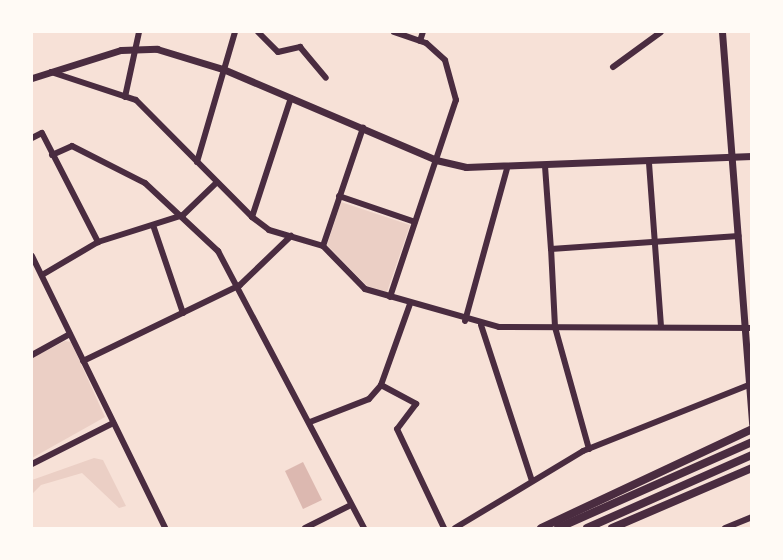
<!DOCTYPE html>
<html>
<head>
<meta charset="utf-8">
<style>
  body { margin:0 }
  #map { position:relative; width:783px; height:560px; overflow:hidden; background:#f7e1d7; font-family:Poppins,sans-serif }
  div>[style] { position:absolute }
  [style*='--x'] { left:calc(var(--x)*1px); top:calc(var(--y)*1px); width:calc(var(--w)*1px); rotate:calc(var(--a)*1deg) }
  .green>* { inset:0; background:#ebcfc5 }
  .water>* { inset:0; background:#dcb8b0 }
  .minor>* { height:6px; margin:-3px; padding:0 3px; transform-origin:3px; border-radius:3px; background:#4a2c40 }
  .tertiary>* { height:7px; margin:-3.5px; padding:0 3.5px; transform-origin:3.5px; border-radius:3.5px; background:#4a2c40 }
  .secondary>* { height:8px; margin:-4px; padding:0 4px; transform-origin:4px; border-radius:4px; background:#4a2c40 }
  span { translate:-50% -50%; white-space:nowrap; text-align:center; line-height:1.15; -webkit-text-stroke:6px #fffaf5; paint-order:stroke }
  .frame { position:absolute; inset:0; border:33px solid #fffaf5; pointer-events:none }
</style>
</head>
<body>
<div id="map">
  <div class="green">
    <div style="clip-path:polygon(341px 202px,410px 225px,387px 292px,367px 286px,327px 245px)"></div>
    <div style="clip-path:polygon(65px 341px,71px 342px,105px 417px,32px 458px,32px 358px)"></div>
    <div style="clip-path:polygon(94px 458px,103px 460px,126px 506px,119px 508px,82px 473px,41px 485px,32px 494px,32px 480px)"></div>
  </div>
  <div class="water">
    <div style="clip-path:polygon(303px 462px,322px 500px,303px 509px,285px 471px)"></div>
  </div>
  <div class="minor">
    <div style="--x:258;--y:32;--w:28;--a:45"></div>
    <div style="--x:278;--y:52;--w:23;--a:-13"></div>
    <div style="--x:300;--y:47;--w:40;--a:50"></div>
    <div style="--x:420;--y:41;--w:9;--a:-72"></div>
    <div style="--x:613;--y:67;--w:59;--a:-36.1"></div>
    <div style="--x:51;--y:72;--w:89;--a:18.2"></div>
    <div style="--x:136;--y:100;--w:165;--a:45.2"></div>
    <div style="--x:252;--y:217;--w:21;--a:37"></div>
    <div style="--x:269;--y:230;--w:56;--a:16.5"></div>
    <div style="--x:323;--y:246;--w:60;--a:45.7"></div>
    <div style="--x:365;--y:289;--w:139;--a:15.8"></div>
    <div style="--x:499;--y:327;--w:253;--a:0.2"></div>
    <div style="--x:125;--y:97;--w:66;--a:-77.8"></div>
    <div style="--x:32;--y:138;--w:11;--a:-27"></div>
    <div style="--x:42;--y:133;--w:123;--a:62.8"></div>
    <div style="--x:52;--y:155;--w:22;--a:-24"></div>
    <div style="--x:72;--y:146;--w:82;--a:26.9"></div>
    <div style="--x:145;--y:183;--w:100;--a:43"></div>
    <div style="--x:218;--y:251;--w:313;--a:62.2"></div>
    <div style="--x:197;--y:162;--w:135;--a:-73.7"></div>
    <div style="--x:649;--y:163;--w:163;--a:85.8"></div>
    <div style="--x:545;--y:166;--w:83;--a:85.9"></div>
    <div style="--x:339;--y:196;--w:80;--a:18.9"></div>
    <div style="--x:252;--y:217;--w:125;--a:-71.9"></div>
    <div style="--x:153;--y:225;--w:93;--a:71.2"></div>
    <div style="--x:323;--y:246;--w:125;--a:-71.3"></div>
    <div style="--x:32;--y:256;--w:303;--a:63.9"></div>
    <div style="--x:42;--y:275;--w:65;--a:-30.5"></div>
    <div style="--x:98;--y:242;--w:89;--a:-17.6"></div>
    <div style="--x:183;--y:215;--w:47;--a:-44.1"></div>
    <div style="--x:390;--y:297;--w:208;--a:-71.5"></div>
    <div style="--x:456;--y:100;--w:41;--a:-105.4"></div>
    <div style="--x:445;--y:60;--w:25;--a:-138"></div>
    <div style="--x:426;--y:43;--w:34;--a:-161"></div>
    <div style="--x:465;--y:321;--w:158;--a:-74.6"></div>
    <div style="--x:481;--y:325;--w:164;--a:71.9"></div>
    <div style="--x:32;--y:355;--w:43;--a:-28.9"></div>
    <div style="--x:83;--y:361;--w:174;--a:-25.8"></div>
    <div style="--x:240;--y:285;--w:71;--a:-43.9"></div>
    <div style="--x:381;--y:385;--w:86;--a:-70.3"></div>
    <div style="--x:310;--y:422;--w:63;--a:-21.3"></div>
    <div style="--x:369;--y:399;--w:18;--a:-49"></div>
    <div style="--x:381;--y:385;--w:40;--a:28"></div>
    <div style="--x:416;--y:404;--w:31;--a:127"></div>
    <div style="--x:397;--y:429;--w:110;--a:64.6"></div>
    <div style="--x:589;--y:449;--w:127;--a:-105.6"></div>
    <div style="--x:555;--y:327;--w:78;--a:-92.9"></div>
    <div style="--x:551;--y:249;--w:188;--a:-4"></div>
    <div style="--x:32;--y:464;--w:91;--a:-26.8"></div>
    <div style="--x:305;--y:528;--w:51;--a:-26.6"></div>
    <div style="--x:455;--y:528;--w:149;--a:-31"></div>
    <div style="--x:583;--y:451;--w:179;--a:-21.7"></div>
    <div style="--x:725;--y:528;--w:29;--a:-22"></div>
  </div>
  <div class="tertiary">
    <div style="--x:722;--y:32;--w:393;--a:85.6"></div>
    <div style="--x:32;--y:78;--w:93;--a:-17.5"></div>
    <div style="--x:121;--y:50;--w:36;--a:-2"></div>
    <div style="--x:157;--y:49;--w:69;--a:16.9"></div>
    <div style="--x:223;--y:69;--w:232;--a:23.1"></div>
    <div style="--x:436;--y:160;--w:31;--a:13"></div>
    <div style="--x:466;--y:167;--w:286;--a:-2.2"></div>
  </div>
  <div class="secondary">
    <div style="--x:541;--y:528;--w:233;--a:-25.1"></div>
    <div style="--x:558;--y:528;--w:212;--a:-23.9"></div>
    <div style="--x:587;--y:528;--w:180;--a:-23.9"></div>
    <div style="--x:612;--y:528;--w:152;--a:-23.2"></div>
  </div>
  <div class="frame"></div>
</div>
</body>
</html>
